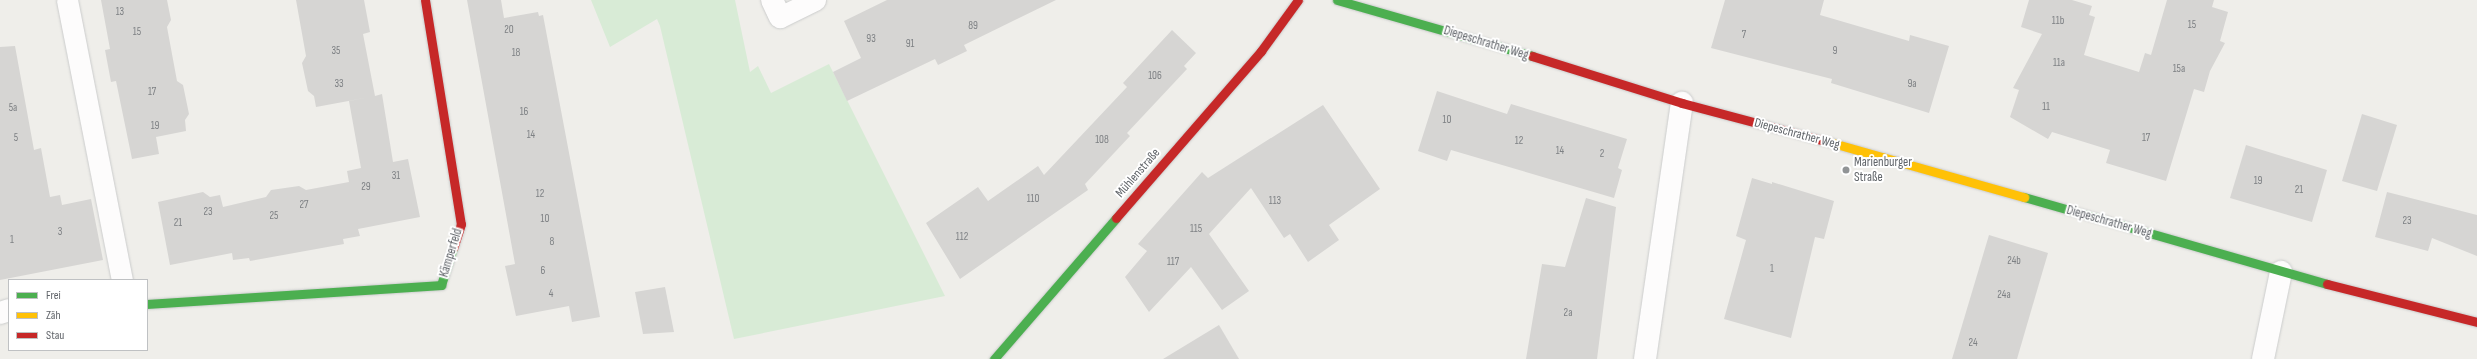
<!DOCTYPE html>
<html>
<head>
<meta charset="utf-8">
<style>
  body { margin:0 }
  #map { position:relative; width:2477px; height:359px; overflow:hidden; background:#efeeea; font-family:"Sofia Sans Condensed",sans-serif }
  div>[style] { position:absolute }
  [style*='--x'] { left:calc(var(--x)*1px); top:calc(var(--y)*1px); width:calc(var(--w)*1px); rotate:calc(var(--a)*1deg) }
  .green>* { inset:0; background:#d8ebd6 }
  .building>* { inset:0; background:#d6d5d3 }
  .roads { filter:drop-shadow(0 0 1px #cbcccc) drop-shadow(0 0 1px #cbcccc) }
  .lane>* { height:21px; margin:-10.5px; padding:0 10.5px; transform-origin:10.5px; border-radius:10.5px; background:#fdfcfc }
  .street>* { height:22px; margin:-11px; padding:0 11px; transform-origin:11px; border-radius:11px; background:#fdfcfc }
  .fast>* { height:9px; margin:-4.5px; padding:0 4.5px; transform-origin:4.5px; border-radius:4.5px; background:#4caf50 }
  .slow>* { height:9px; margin:-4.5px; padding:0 4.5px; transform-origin:4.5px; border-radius:4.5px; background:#ffc107 }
  .jam>* { height:9px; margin:-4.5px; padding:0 4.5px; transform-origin:4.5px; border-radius:4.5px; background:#c62828 }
  .dots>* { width:11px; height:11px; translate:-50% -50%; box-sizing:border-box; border:2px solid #fff; border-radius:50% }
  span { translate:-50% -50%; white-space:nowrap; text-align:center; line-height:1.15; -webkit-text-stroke:4px #fff; paint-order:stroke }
  .number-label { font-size:11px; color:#7e8184 }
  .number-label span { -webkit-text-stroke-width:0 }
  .street-label { font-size:13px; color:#5f6368 }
  .poi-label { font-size:13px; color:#5f6368 }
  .left { translate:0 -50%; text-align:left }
  .legend { position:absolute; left:8px; top:279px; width:140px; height:72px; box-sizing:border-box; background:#fff; border:1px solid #bfc1c3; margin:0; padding:5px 7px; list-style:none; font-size:12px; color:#5f6368 }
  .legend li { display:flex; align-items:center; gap:8px; height:20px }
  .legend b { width:20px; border:1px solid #bfc1c3 }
</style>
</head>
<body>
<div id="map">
  <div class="green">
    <div style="clip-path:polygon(591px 0,735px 0,750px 72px,758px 66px,771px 93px,829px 64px,945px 296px,734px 339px,660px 26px,657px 19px,610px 47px)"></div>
  </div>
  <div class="building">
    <div style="clip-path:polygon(101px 0,167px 0,171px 20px,167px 27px,177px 81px,183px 85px,189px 114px,185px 120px,186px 131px,156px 137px,159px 154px,132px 159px,116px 81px,111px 82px,105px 50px,110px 49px)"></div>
    <div style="clip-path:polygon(296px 0,364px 0,370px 32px,363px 34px,375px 96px,382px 94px,393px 162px,408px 159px,420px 217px,358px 229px,360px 236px,343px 239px,344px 244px,250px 261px,249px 258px,233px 260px,232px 253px,170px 265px,158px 202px,203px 192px,210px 197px,220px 195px,223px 207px,266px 197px,271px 190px,299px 186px,306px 190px,349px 182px,347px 171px,361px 168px,349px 101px,370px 97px,316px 107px,314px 96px,308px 91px,302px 63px,306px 56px)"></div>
    <div style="clip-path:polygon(467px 0,501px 0,504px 18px,538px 12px,539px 16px,543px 15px,600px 317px,572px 322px,569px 306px,516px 316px,505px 266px,515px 264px)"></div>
    <div style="clip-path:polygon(887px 0,1056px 0,964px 45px,967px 51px,938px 65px,935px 59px,847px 101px,833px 72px,861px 58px,844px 21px)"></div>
    <div style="clip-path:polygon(1725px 0,1824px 0,1820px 15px,1909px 41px,1910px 35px,1949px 46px,1929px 113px,1831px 83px,1832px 79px,1711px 48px)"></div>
    <div style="clip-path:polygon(2029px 0,2072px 0,2092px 6px,2089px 15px,2095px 17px,2084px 55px,2139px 72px,2145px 53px,2151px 55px,2167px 0,2214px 0,2212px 7px,2228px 12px,2220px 41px,2225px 43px,2210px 71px,2204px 92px,2194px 89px,2166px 181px,2106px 163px,2110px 150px,2052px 132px,2048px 139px,2010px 117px,2019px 90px,2013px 88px,2042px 34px,2021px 27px)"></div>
    <div style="clip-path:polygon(1172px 30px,1196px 53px,1184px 66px,1187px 69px,1127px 133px,1130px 136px,1085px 184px,1088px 190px,960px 279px,926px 223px,978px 187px,988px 201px,1038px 166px,1044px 175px,1127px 87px,1123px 83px)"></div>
    <div style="clip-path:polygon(15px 46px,34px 150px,41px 148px,50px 197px,60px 195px,62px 205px,91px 199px,103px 260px,0 280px,0 47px)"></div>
    <div style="clip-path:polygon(1437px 91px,1507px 114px,1511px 104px,1627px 139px,1618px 168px,1622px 170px,1614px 198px,1451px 150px,1447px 161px,1418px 151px)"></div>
    <div style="clip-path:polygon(1323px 105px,1380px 189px,1329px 225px,1339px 240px,1308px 262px,1290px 234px,1284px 238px,1251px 188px,1209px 234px,1249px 291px,1222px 310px,1191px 267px,1149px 312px,1125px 277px,1147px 251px,1138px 244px,1202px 172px,1208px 178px)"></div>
    <div style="clip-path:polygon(2362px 114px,2397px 125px,2377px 191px,2342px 181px)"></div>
    <div style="clip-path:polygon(2246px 145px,2327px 170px,2312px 222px,2230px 198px)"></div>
    <div style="clip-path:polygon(1752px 178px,1772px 184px,1772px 182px,1834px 201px,1824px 239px,1815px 237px,1791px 338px,1724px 319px,1746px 240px,1736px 236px)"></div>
    <div style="clip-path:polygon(2387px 192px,2477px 215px,2477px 256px,2432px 238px,2428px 251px,2375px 237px)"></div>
    <div style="clip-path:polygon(1586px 198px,1616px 207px,1597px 359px,1526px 359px,1542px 264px,1565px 267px)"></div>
    <div style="clip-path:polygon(1989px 235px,2048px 253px,2017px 359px,1952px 359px)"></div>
    <div style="clip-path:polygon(665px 287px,674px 332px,643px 334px,635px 292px)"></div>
    <div style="clip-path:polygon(1219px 325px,1239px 359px,1163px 359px)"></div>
  </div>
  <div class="roads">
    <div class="lane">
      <div style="--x:67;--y:0;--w:285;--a:78.9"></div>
      <div style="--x:780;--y:17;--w:39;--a:-26"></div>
    </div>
    <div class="street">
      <div style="--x:772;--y:0;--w:19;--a:65"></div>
      <div style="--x:0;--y:313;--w:9;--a:-18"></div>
      <div style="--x:1645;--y:359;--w:259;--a:-81.8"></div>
      <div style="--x:2263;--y:359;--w:89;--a:-78.3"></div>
    </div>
    <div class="fast">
      <div style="--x:1337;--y:0;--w:203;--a:16"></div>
      <div style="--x:2024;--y:197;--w:315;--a:16"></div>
      <div style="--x:147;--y:304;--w:295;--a:-3.7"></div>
      <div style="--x:441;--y:285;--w:39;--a:-72"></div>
      <div style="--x:994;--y:359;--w:186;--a:-49.1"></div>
    </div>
    <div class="slow">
      <div style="--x:1829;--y:142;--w:203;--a:15.8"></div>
    </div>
    <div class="jam">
      <div style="--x:425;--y:0;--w:227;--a:80.9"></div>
      <div style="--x:461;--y:224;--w:25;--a:108"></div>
      <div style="--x:1532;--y:56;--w:157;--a:17.4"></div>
      <div style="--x:1682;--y:103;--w:152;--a:14.9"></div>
      <div style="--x:1116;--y:218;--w:221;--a:-49"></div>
      <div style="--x:1261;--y:51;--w:63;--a:-54"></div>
      <div style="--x:2327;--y:284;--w:155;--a:14.2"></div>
    </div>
  </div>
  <div class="dots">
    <div style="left:1846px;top:170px;background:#919496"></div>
  </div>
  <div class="number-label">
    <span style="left:120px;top:12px">13</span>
    <span style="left:2058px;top:21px">11b</span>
    <span style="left:2192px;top:25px">15</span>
    <span style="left:973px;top:26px">89</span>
    <span style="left:509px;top:30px">20</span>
    <span style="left:137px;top:32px">15</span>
    <span style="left:1744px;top:35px">7</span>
    <span style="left:871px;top:39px">93</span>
    <span style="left:910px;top:44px">91</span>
    <span style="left:336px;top:51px">35</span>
    <span style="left:1835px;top:51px">9</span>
    <span style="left:516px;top:53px">18</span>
    <span style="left:2059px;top:63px">11a</span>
    <span style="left:2179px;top:69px">15a</span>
    <span style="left:1155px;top:76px">106</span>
    <span style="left:339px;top:84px">33</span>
    <span style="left:1912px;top:84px">9a</span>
    <span style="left:152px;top:92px">17</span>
    <span style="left:2046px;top:107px">11</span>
    <span style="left:13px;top:108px">5a</span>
    <span style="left:524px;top:112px">16</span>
    <span style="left:1447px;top:120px">10</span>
    <span style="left:155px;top:126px">19</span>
    <span style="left:531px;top:135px">14</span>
    <span style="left:16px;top:138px">5</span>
    <span style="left:2146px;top:138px">17</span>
    <span style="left:1102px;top:140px">108</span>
    <span style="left:1519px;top:141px">12</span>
    <span style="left:1560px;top:151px">14</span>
    <span style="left:1602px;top:154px">2</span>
    <span style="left:396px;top:176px">31</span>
    <span style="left:2258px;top:181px">19</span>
    <span style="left:366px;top:187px">29</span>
    <span style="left:2299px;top:190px">21</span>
    <span style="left:540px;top:194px">12</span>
    <span style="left:1033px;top:199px">110</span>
    <span style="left:1275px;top:201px">113</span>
    <span style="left:304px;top:205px">27</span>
    <span style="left:208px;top:212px">23</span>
    <span style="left:274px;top:216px">25</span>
    <span style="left:545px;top:219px">10</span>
    <span style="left:2407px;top:221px">23</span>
    <span style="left:178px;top:223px">21</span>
    <span style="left:1196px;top:229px">115</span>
    <span style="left:60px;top:232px">3</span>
    <span style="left:962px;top:237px">112</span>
    <span style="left:12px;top:240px">1</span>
    <span style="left:552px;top:242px">8</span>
    <span style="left:2014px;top:261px">24b</span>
    <span style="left:1173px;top:262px">117</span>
    <span style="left:1772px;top:269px">1</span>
    <span style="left:543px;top:271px">6</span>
    <span style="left:551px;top:294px">4</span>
    <span style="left:2004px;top:295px">24a</span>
    <span style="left:1568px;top:313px">2a</span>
    <span style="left:1973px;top:343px">24</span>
  </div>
  <div class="street-label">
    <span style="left:1486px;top:43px;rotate:17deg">Diepeschrather Weg</span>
    <span style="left:1797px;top:134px;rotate:15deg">Diepeschrather Weg</span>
    <span style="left:1138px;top:173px;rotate:-49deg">Mühlenstraße</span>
    <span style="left:2109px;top:222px;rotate:16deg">Diepeschrather Weg</span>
    <span style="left:451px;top:253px;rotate:-73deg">Kämperfeld</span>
  </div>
  <div class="poi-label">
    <span class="left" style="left:1854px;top:170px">Marienburger<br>Straße</span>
  </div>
  <ul class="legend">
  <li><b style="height:5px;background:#4caf50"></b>Frei</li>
  <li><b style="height:5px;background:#ffc107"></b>Zäh</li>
  <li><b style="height:5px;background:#c62828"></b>Stau</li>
  </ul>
</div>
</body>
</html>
